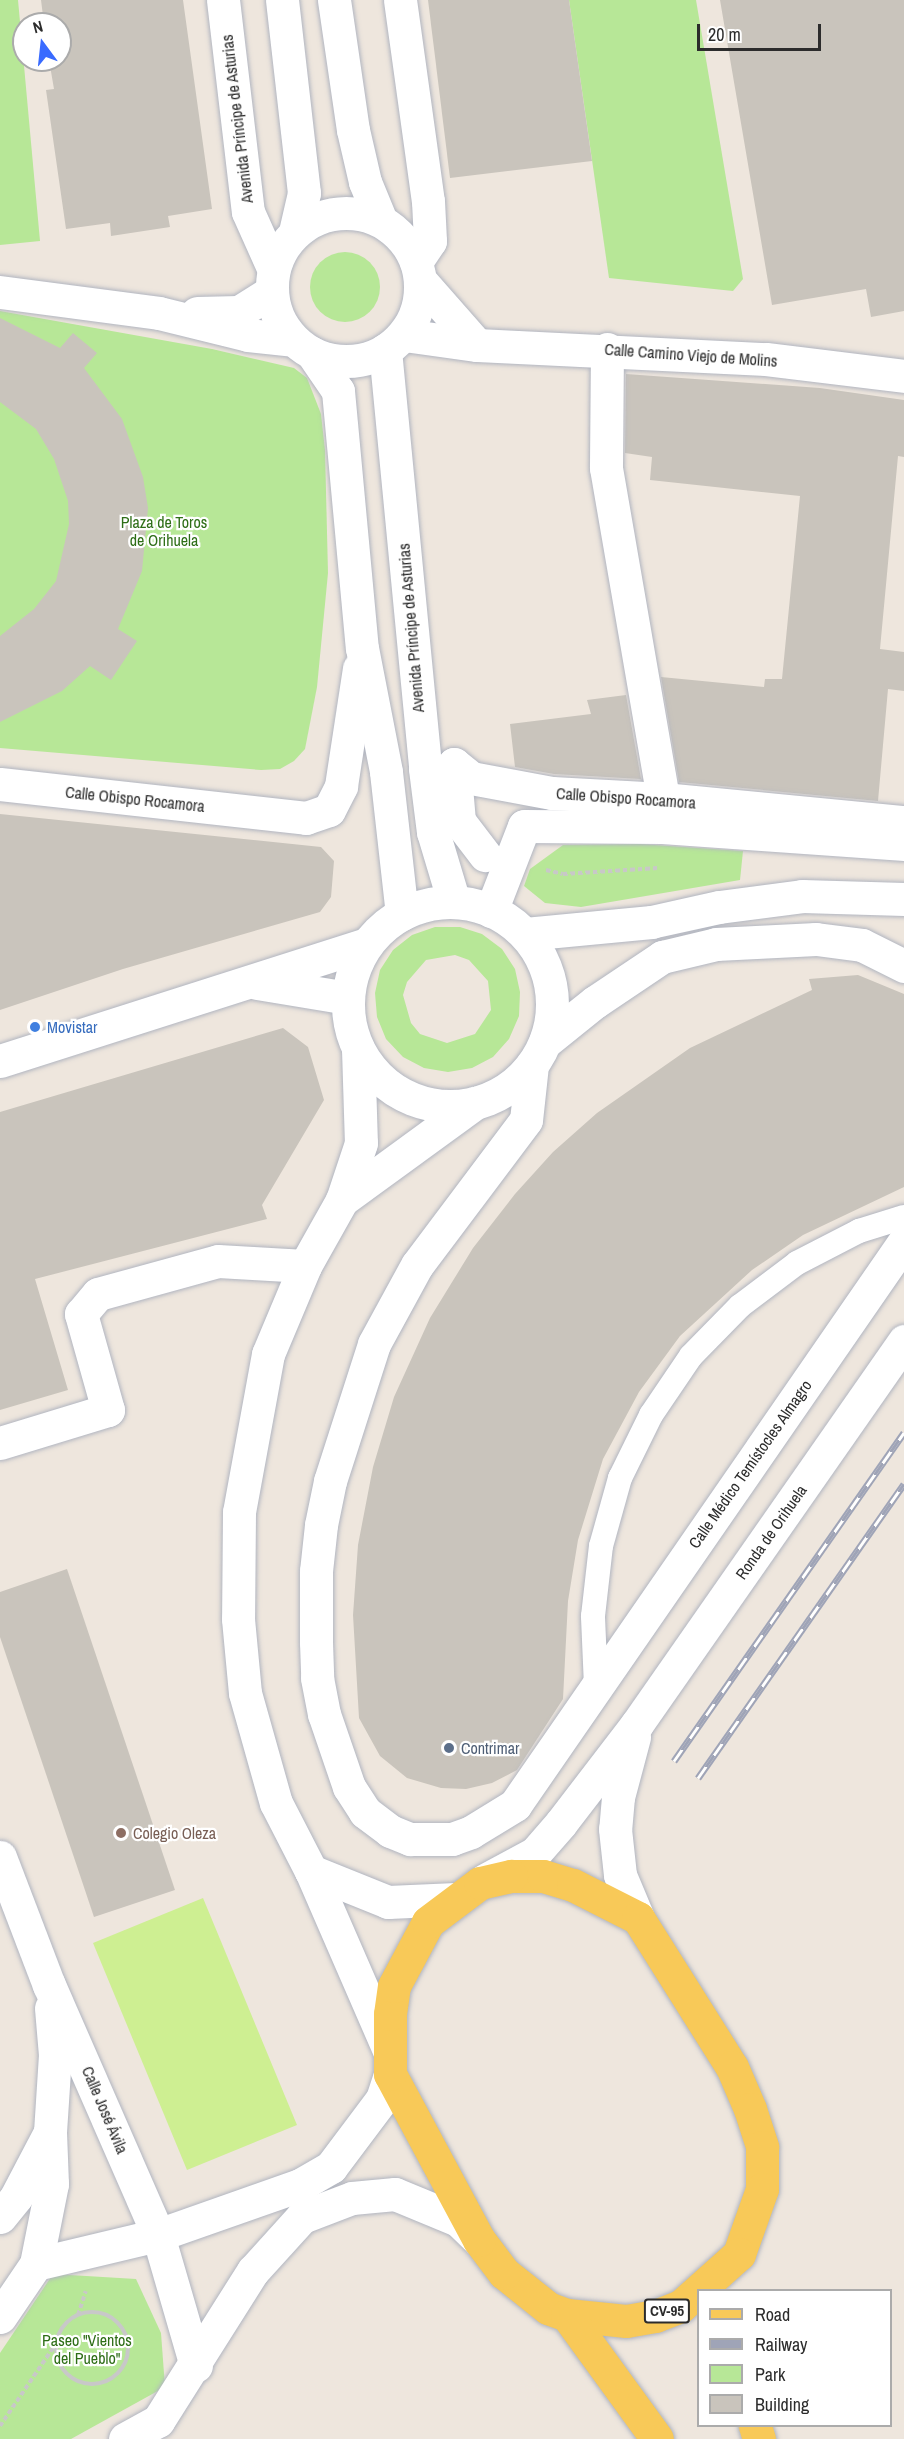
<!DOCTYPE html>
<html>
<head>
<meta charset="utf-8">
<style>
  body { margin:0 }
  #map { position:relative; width:904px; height:2439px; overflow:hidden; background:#eee6dd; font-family:"Archivo Narrow",sans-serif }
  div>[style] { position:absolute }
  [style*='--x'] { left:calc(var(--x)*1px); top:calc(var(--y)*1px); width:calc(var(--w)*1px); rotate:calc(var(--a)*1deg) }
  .green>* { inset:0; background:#b7e797 }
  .round { border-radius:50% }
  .pitch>* { inset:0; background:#ceef92 }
  .building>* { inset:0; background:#c9c4bc }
  .path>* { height:4px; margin-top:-2px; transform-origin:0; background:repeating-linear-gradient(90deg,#c8c8c8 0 4.5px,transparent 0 7.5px) }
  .path>.ring { margin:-2px; padding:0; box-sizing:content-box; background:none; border:4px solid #c8c8c8; border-radius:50% }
  .roads { filter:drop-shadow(0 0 2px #b1b5c0) drop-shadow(0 0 2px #b1b5c0) }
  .service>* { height:24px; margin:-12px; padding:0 12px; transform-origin:12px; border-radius:12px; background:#fff }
  .pedestrian>* { height:33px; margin:-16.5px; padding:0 16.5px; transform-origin:16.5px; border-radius:16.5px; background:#fff }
  .minor>* { height:33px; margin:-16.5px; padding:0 16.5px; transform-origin:16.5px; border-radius:16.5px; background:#fff }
  .tertiary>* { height:33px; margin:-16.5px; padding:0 16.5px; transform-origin:16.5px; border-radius:16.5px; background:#fff }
  .tertiary>.ring { margin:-16.5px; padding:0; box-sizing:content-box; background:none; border:33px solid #fff; border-radius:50% }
  .secondary>* { height:33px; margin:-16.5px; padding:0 16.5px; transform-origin:16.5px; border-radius:16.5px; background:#fff }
  .primary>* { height:33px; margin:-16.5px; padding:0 16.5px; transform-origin:16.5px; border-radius:16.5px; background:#f8c958 }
  .rail>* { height:7px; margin-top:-3.5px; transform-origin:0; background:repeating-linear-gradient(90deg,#fff 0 14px,#9fa4b7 0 28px); box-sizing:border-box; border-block:2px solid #9fa4b7 }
  .dots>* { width:16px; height:16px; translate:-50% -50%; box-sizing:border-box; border:3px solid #fff; border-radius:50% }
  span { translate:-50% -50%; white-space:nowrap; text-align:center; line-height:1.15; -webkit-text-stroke:4.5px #fff; paint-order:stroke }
  .shield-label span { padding:2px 4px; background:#fff; border:2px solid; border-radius:4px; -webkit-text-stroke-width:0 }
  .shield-label { font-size:15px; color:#2c2c2c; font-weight:700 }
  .street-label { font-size:16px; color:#2c2c2c }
  .park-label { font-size:16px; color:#2e6e17 }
  .shop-label { font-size:16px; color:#366cbe }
  .left { translate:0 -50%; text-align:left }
  .service-label { font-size:16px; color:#4e5e75 }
  .education-label { font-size:16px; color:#785e54 }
  .legend { position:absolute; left:697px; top:2289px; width:195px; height:138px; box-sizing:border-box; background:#fff; border:2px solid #ababab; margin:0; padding:8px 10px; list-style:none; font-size:18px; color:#2c2c2c }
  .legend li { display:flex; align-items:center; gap:12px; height:30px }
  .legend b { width:30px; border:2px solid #ababab }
  .north { position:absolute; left:12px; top:12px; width:60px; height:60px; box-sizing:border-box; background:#fff; border:2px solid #ababab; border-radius:50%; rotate:345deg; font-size:16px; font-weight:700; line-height:24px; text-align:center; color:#2c2c2c }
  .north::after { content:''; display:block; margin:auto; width:21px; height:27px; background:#396bff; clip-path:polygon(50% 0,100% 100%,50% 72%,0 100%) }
  .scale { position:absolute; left:697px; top:24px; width:124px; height:27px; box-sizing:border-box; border:3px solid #2c2c2c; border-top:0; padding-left:8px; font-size:18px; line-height:21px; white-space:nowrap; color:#2c2c2c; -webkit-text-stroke:4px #fff; paint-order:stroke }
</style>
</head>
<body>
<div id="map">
  <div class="green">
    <div style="clip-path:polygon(0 0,18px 0,40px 241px,0 245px)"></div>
    <div style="clip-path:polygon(569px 0,696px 0,743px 279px,733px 291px,609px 278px)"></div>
    <div class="round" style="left:310px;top:252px;width:70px;height:70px"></div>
    <div style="clip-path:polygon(0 311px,212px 349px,294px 368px,307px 378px,321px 414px,325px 450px,328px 573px,317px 687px,305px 749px,294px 761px,280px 769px,261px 770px,0 748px)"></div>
    <div style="clip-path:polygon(640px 844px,743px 851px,740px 880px,581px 907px,545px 903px,524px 886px,530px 869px,563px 845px)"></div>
    <div style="clip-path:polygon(evenodd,435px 927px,460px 927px,482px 934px,502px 949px,515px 969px,520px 992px,519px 1016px,509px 1039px,493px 1057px,472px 1068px,448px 1072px,424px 1068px,403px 1057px,386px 1039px,377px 1017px,375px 993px,380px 970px,393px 950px,412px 935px,435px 927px,455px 955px,469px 960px,488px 981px,491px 1010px,475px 1034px,447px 1043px,420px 1034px,411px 1023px,403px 995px,407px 982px,426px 960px,455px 955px)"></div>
    <div style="clip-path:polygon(53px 2274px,136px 2279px,161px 2333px,165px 2387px,71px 2439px,0 2439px,0 2353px)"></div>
  </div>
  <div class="pitch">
    <div style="clip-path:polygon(203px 1898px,297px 2125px,187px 2170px,93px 1943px)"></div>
  </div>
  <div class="building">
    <div style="clip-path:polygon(41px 0,183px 0,212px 209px,168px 216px,170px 227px,111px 236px,110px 223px,66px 229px,46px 90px,54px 89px,49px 60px,60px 60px,60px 24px,44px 24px)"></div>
    <div style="clip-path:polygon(428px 0,569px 0,592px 161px,450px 178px)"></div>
    <div style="clip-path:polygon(720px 0,904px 0,904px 311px,871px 317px,866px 289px,772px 305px)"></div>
    <div style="clip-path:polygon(0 318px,60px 348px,73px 333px,97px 353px,84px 368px,122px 419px,143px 477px,148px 508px,142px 571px,118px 629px,137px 641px,111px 680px,90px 666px,62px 691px,0 722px,0 636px,34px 609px,56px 581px,69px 524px,68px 501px,54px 459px,36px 429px,0 402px)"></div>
    <div style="clip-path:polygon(626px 374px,820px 388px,904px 400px,904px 457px,898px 456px,880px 649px,904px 652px,904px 691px,888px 689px,878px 801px,679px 782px,661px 677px,764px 687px,765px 679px,782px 679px,800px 496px,650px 480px,652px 457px,625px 453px)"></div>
    <div style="clip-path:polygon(626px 695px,641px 779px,554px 774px,515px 767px,510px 724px,591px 714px,587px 700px)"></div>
    <div style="clip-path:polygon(0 814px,321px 847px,334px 861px,331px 897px,320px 912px,123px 969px,0 1010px)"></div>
    <div style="clip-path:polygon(858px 975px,904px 994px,904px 1187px,803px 1235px,752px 1270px,680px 1336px,639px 1392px,603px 1459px,578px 1540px,568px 1601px,563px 1699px,517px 1770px,492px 1783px,466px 1789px,441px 1788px,407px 1778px,380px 1756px,359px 1718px,353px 1615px,358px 1545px,373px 1467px,394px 1397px,430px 1318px,473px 1248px,515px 1194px,553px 1152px,597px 1113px,690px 1048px,812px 990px,809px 979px)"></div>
    <div style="clip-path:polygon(283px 1028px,308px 1047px,324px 1100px,262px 1205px,267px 1219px,35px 1279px,68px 1390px,0 1410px,0 1112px)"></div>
    <div style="clip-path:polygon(67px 1569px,175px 1890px,94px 1917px,0 1637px,0 1592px)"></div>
  </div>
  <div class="path">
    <div style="--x:546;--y:870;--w:17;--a:13"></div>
    <div style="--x:563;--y:874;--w:95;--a:-3.6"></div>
    <div class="ring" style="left:56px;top:2312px;width:68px;height:68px"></div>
    <div style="--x:78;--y:2315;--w:25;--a:-72"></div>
    <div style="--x:0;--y:2426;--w:98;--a:-55.8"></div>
  </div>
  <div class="roads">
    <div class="service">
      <div style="--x:596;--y:1686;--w:70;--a:-92.5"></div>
      <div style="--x:593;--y:1616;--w:70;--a:-83.5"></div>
      <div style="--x:601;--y:1546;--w:71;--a:-74.4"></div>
      <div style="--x:620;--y:1478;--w:70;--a:-63.8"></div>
      <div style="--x:651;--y:1415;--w:71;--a:-55.9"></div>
      <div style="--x:691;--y:1356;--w:70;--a:-45.6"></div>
      <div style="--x:740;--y:1306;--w:71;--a:-37"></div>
      <div style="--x:797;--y:1263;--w:70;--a:-27.3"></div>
      <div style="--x:859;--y:1231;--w:47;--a:-17.3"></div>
    </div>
    <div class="pedestrian">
      <div style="--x:607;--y:349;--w:119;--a:90.5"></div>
      <div style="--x:606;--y:468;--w:336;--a:80.2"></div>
      <div style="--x:454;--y:764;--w:22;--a:39"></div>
      <div style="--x:471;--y:778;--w:82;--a:10.5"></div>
      <div style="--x:552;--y:793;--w:111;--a:3.1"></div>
      <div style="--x:663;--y:799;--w:242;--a:5.5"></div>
      <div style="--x:454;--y:764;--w:57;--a:85"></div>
      <div style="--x:459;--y:821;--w:43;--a:52.6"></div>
    </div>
    <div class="minor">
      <div style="--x:223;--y:0;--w:213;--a:83.3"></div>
      <div style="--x:248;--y:212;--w:61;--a:65.9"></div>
      <div style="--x:400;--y:0;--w:203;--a:82.1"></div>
      <div style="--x:428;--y:201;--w:40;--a:87.1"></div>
      <div style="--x:430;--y:241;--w:25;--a:124"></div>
      <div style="--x:420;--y:280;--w:86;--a:48.8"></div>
      <div style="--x:0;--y:292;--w:160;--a:7.5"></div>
      <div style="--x:159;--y:313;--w:92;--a:13.9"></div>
      <div style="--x:248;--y:335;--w:45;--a:6.3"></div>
      <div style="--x:197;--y:313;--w:42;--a:-1.4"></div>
      <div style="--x:239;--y:312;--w:38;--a:-32"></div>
      <div style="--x:404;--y:335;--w:74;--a:7.8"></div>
      <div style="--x:477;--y:345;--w:289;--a:2.8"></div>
      <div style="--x:766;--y:359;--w:139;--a:7"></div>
      <div style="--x:491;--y:911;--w:91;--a:-68.8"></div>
      <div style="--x:524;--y:826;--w:138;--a:0.4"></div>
      <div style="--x:662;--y:827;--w:243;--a:4"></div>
      <div style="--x:545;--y:1042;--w:64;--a:-38.7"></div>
      <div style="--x:595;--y:1002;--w:81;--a:-33.9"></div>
      <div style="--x:662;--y:957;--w:56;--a:-13.5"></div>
      <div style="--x:716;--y:944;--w:100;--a:-2.9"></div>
      <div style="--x:816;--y:939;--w:46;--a:7.4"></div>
      <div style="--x:862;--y:945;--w:47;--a:26.6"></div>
      <div style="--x:532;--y:1065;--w:55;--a:96.2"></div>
      <div style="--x:526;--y:1120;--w:181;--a:126.9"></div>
      <div style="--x:417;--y:1265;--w:90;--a:118.6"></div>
      <div style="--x:374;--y:1344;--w:144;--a:107.8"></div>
      <div style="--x:330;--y:1481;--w:45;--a:101.6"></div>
      <div style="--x:321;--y:1525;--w:46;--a:96.2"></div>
      <div style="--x:316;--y:1571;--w:71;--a:90"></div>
      <div style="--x:316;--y:1642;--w:36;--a:88"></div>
      <div style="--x:317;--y:1678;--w:37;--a:79"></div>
      <div style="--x:324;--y:1714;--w:77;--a:71.1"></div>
      <div style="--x:349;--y:1787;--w:30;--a:57"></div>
      <div style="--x:365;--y:1812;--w:31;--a:37"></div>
      <div style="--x:390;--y:1831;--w:22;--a:22"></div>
      <div style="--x:410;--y:1839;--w:42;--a:0"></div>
      <div style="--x:452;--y:1839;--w:20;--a:-20"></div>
      <div style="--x:471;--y:1832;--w:52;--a:-31.5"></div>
      <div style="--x:515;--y:1805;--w:684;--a:-55.36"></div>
      <div style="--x:0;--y:1443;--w:113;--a:-17"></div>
      <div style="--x:108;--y:1410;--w:100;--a:-105.7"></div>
      <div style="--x:81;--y:1314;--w:26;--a:-50"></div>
      <div style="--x:98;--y:1294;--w:124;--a:-15.4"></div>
      <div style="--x:218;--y:1261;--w:87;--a:3.3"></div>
      <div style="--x:0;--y:1857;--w:137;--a:69.1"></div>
      <div style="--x:49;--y:1985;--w:273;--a:66.4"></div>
      <div style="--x:0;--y:2217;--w:26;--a:-51"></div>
      <div style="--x:16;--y:2197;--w:71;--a:-62.4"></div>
      <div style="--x:36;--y:2264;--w:82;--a:-78.7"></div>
      <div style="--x:52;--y:2184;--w:52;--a:-92.2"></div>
      <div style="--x:50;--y:2132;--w:77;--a:-86.3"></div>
      <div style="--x:55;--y:2055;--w:47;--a:-94.9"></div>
    </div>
    <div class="tertiary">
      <div style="--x:282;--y:0;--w:194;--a:83.5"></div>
      <div style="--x:304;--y:193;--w:40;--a:103"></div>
      <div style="--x:334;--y:0;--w:131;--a:81.7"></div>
      <div style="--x:353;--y:130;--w:53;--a:77"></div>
      <div style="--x:365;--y:182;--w:42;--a:67.7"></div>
      <div class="ring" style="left:272px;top:213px;width:115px;height:115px"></div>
      <div style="--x:385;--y:350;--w:421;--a:84.5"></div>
      <div style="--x:425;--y:769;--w:64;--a:82.8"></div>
      <div style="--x:433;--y:832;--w:73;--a:73.3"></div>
      <div style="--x:312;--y:353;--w:46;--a:55.6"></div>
      <div style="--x:338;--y:391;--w:258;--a:84.7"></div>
      <div style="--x:362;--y:648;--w:126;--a:79"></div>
      <div style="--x:386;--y:772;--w:143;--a:83.6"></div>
      <div style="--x:0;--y:784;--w:308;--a:6.3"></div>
      <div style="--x:306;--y:818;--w:24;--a:-19"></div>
      <div style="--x:329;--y:810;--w:27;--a:-63"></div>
      <div style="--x:341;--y:786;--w:119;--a:-81.3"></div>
      <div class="ring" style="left:348px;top:902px;width:171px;height:171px"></div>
      <div style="--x:525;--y:934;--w:127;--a:-5.4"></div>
      <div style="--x:651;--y:922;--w:70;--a:-12.4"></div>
      <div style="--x:719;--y:907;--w:84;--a:-7.5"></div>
      <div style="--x:802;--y:896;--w:102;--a:1.7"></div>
      <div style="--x:257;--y:983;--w:92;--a:9.4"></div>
      <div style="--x:358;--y:1049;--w:94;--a:88.2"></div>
      <div style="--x:361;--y:1143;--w:60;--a:108.4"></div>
      <div style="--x:342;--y:1200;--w:76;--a:119.3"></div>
      <div style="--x:305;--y:1266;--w:95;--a:112.8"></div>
      <div style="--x:268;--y:1354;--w:161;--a:100.4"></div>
      <div style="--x:239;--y:1512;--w:107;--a:90.5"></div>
      <div style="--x:238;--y:1619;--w:74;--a:84.6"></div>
      <div style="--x:245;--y:1693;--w:114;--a:74.3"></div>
      <div style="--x:276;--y:1803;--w:76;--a:62.8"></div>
      <div style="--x:311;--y:1871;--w:195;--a:66.5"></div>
      <div style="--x:0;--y:1061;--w:385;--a:-17.7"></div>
      <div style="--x:342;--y:1200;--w:165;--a:-36.1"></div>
      <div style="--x:311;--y:1871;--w:83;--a:21.9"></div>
      <div style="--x:388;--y:1902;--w:68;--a:-2.5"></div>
      <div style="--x:158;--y:2235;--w:136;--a:73.8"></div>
      <div style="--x:0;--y:2317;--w:64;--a:-55.8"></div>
      <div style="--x:36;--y:2264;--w:125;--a:-13.4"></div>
      <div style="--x:158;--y:2235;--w:151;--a:-19.4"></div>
      <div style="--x:300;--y:2185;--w:36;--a:-30"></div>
      <div style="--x:331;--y:2167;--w:85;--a:-53.1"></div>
      <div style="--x:382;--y:2099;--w:26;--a:-72"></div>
      <div style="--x:125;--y:2439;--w:38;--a:-29"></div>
      <div style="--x:158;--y:2421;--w:178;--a:-57.7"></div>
      <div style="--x:253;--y:2271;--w:73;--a:-47.8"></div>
      <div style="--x:302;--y:2217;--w:53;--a:-20.8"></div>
      <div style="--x:352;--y:2198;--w:43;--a:-5.3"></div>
      <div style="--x:395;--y:2194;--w:68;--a:22.4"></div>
      <div style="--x:458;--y:2220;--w:29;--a:44"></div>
    </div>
    <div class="secondary">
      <div style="--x:634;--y:1737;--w:62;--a:104.9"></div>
      <div style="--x:618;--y:1797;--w:32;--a:95"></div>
      <div style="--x:615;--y:1829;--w:46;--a:83.8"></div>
      <div style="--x:620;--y:1875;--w:47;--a:67.3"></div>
      <div style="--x:485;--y:1880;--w:57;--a:-28.4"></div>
      <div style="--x:535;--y:1853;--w:40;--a:-49"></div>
      <div style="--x:561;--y:1823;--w:125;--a:-52.5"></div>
      <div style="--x:637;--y:1724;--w:467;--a:-55.1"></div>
    </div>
    <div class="primary">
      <div style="--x:511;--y:1876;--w:32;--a:0"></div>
      <div style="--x:543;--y:1876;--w:31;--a:17"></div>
      <div style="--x:573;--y:1885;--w:73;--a:26.9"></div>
      <div style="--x:638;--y:1918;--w:176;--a:57.8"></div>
      <div style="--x:732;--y:2067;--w:46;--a:66.8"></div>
      <div style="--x:750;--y:2109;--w:40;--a:72"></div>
      <div style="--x:762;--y:2147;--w:42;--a:90"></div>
      <div style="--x:762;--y:2189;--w:69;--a:109.5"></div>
      <div style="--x:739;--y:2254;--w:78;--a:138.1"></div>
      <div style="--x:681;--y:2306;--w:28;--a:159"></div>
      <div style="--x:655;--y:2316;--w:29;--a:170"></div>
      <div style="--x:626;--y:2321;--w:59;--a:-174.2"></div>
      <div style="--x:567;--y:2315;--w:20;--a:-160"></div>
      <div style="--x:548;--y:2308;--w:56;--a:-141.5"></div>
      <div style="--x:504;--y:2273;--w:41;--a:-127.1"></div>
      <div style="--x:479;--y:2240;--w:188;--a:-118.2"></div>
      <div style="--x:390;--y:2074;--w:60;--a:-90"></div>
      <div style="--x:390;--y:2014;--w:28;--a:-82"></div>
      <div style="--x:394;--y:1986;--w:72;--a:-62"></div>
      <div style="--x:428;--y:1922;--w:65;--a:-36.9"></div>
      <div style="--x:480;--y:1883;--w:32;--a:-13"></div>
      <div style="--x:567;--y:2315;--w:153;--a:54"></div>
      <div style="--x:755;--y:2426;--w:14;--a:73"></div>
    </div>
  </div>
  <div class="rail">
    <div style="--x:674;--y:1761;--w:401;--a:-55"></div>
    <div style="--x:698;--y:1778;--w:359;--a:-55"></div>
  </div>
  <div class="dots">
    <div style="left:35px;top:1027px;background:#3f7fe0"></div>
    <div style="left:449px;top:1748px;background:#5c6f8a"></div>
    <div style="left:121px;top:1833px;background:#8d6e63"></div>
  </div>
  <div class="shield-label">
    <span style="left:667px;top:2311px">CV-95</span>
  </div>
  <div class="street-label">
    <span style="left:237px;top:119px;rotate:-97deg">Avenida Príncipe de Asturias</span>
    <span style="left:691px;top:355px;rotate:4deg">Calle Camino Viejo de Molins</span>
    <span style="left:411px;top:628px;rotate:-95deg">Avenida Príncipe de Asturias</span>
    <span style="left:626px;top:798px;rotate:4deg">Calle Obispo Rocamora</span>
    <span style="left:135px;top:799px;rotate:6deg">Calle Obispo Rocamora</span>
    <span style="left:750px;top:1464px;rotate:-55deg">Calle Médico Temístocles Almagro</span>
    <span style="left:771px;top:1532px;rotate:-55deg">Ronda de Orihuela</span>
    <span style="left:105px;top:2110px;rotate:67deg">Calle José Ávila</span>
  </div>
  <div class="park-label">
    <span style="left:164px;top:531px">Plaza de Toros<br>de Orihuela</span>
    <span style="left:87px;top:2349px">Paseo "Vientos<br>del Pueblo"</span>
  </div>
  <div class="shop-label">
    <span class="left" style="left:47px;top:1027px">Movistar</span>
  </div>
  <div class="service-label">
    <span class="left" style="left:461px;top:1748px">Contrimar</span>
  </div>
  <div class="education-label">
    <span class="left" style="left:133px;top:1833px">Colegio Oleza</span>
  </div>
  <ul class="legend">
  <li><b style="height:8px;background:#f8c958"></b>Road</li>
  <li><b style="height:8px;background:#9fa4b7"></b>Railway</li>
  <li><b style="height:16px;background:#b7e797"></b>Park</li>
  <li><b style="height:16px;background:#c9c4bc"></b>Building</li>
  </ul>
  <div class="north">N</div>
  <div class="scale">20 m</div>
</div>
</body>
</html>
